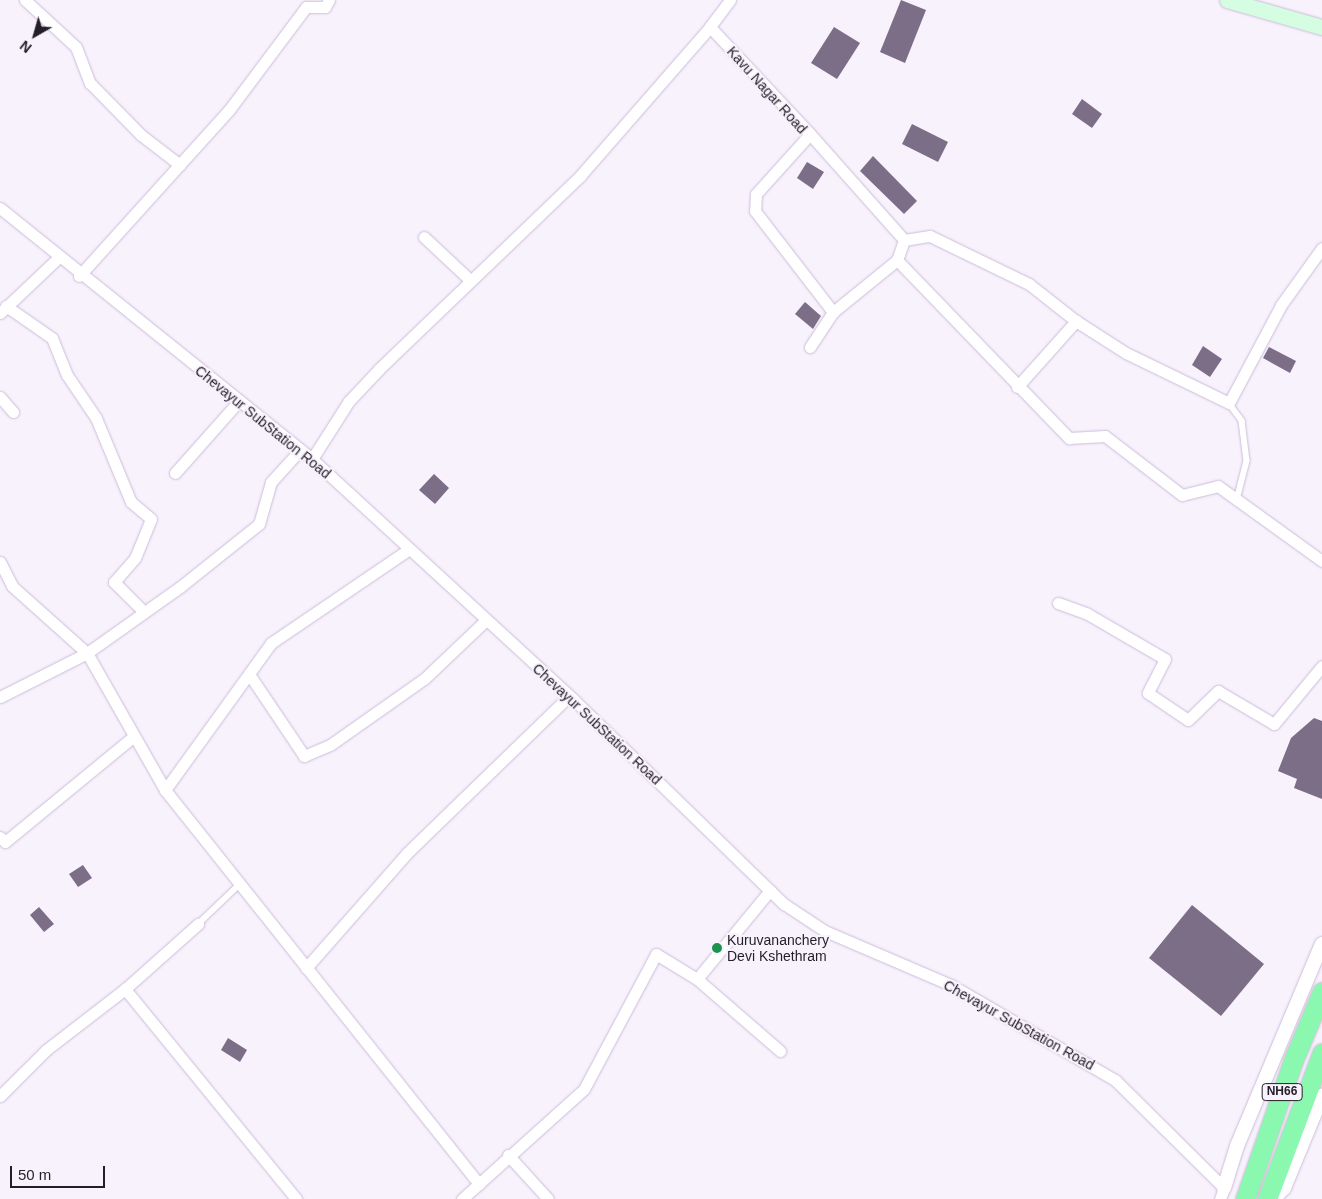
<!DOCTYPE html>
<html>
<head>
<meta charset="utf-8">
<style>
  body { margin:0 }
  #map { position:relative; width:1322px; height:1199px; overflow:hidden; background:#f8f2fd; font-family:Arial,sans-serif }
  div>[style] { position:absolute }
  [style*='--x'] { left:calc(var(--x)*1px); top:calc(var(--y)*1px); width:calc(var(--w)*1px); rotate:calc(var(--a)*1deg) }
  .building>* { inset:0; background:#7c6e87 }
  .roads { filter:drop-shadow(0 0 1px #cbbcd7) drop-shadow(0 0 1px #cbbcd7) }
  .service>* { height:5.5px; margin:-2.75px; padding:0 2.75px; transform-origin:2.75px; border-radius:2.75px; background:#fff }
  .minor>* { height:11px; margin:-5.5px; padding:0 5.5px; transform-origin:5.5px; border-radius:5.5px; background:#fff }
  .tertiary>* { height:14px; margin:-7px; padding:0 7px; transform-origin:7px; border-radius:7px; background:#fff }
  .secondary>* { height:15px; margin:-7.5px; padding:0 7.5px; transform-origin:7.5px; border-radius:7.5px; background:#d4fde1 }
  .trunk>* { height:19px; margin:-9.5px; padding:0 9.5px; transform-origin:9.5px; border-radius:9.5px; background:#8bf8af }
  .dots>* { width:14px; height:14px; translate:-50% -50%; box-sizing:border-box; border:2px solid #f8f2fd; border-radius:50% }
  span { translate:-50% -50%; white-space:nowrap; text-align:center; line-height:1.15; -webkit-text-stroke:4px #f8f2fd; paint-order:stroke }
  .shield-label span { padding:1px 4px; background:#f8f2fd; border:1px solid; border-radius:4px; -webkit-text-stroke-width:0 }
  .shield-label { font-size:12px; color:#231e28; font-weight:700 }
  .street-label { font-size:14px; color:#231e28 }
  .poi-label { font-size:14px; color:#231e28 }
  .left { translate:0 -50%; text-align:left }
  .north { position:absolute; left:10px; top:10px; width:50px; height:50px; -webkit-text-stroke:4px #f8f2fd; paint-order:stroke; rotate:218deg; font-size:14px; font-weight:700; line-height:20px; text-align:center; color:#231e28 }
  .north::after { content:''; display:block; margin:auto; width:18px; height:22px; background:#231e28; clip-path:polygon(50% 0,100% 100%,50% 72%,0 100%) }
  .scale { position:absolute; left:10px; top:1166px; width:95px; height:22px; box-sizing:border-box; border:2px solid #231e28; border-top:0; padding-left:6px; font-size:15px; line-height:18px; white-space:nowrap; color:#231e28; -webkit-text-stroke:4px #f8f2fd; paint-order:stroke }
</style>
</head>
<body>
<div id="map">
  <div class="building">
    <div style="clip-path:polygon(901px 0,926px 10px,905px 63px,880px 52px)"></div>
    <div style="clip-path:polygon(834px 27px,860px 43px,837px 79px,811px 63px)"></div>
    <div style="clip-path:polygon(1082px 99px,1102px 114px,1092px 128px,1072px 114px)"></div>
    <div style="clip-path:polygon(912px 124px,948px 142px,938px 162px,902px 144px)"></div>
    <div style="clip-path:polygon(873px 156px,917px 201px,904px 214px,860px 171px)"></div>
    <div style="clip-path:polygon(807px 162px,824px 172px,813px 189px,797px 178px)"></div>
    <div style="clip-path:polygon(805px 302px,821px 316px,813px 329px,795px 314px)"></div>
    <div style="clip-path:polygon(1203px 346px,1222px 359px,1210px 377px,1192px 365px)"></div>
    <div style="clip-path:polygon(1269px 347px,1296px 361px,1290px 373px,1263px 358px)"></div>
    <div style="clip-path:polygon(434px 474px,449px 488px,435px 504px,419px 490px)"></div>
    <div style="clip-path:polygon(1314px 718px,1322px 721px,1322px 799px,1294px 788px,1297px 779px,1278px 771px,1291px 738px)"></div>
    <div style="clip-path:polygon(83px 865px,92px 878px,78px 887px,69px 874px)"></div>
    <div style="clip-path:polygon(1192px 905px,1264px 964px,1221px 1016px,1149px 958px)"></div>
    <div style="clip-path:polygon(39px 907px,54px 924px,44px 932px,30px 915px)"></div>
    <div style="clip-path:polygon(228px 1038px,247px 1050px,240px 1062px,221px 1050px)"></div>
  </div>
  <div class="roads">
    <div class="service">
      <div style="--x:1229;--y:403;--w:22;--a:54"></div>
      <div style="--x:1242;--y:421;--w:40;--a:82.9"></div>
      <div style="--x:1247;--y:461;--w:40;--a:104.4"></div>
      <div style="--x:198;--y:924;--w:58;--a:-43.6"></div>
    </div>
    <div class="minor">
      <div style="--x:25;--y:0;--w:69;--a:42.7"></div>
      <div style="--x:76;--y:47;--w:39;--a:69"></div>
      <div style="--x:90;--y:83;--w:73;--a:45.6"></div>
      <div style="--x:141;--y:135;--w:49;--a:37.6"></div>
      <div style="--x:730;--y:0;--w:34;--a:127"></div>
      <div style="--x:710;--y:27;--w:146;--a:46.9"></div>
      <div style="--x:810;--y:134;--w:81;--a:132"></div>
      <div style="--x:756;--y:194;--w:17;--a:93"></div>
      <div style="--x:755;--y:211;--w:128;--a:52.3"></div>
      <div style="--x:833;--y:312;--w:42;--a:123.3"></div>
      <div style="--x:810;--y:134;--w:142;--a:48.4"></div>
      <div style="--x:904;--y:240;--w:21;--a:109"></div>
      <div style="--x:897;--y:260;--w:82;--a:140.9"></div>
      <div style="--x:0;--y:208;--w:400;--a:38.8"></div>
      <div style="--x:312;--y:459;--w:357;--a:42.6"></div>
      <div style="--x:575;--y:701;--w:291;--a:44.2"></div>
      <div style="--x:784;--y:904;--w:49;--a:33.4"></div>
      <div style="--x:825;--y:931;--w:137;--a:23.2"></div>
      <div style="--x:951;--y:985;--w:190;--a:30.1"></div>
      <div style="--x:1115;--y:1080;--w:153;--a:44.7"></div>
      <div style="--x:1224;--y:1188;--w:12;--a:110"></div>
      <div style="--x:424;--y:237;--w:64;--a:43.1"></div>
      <div style="--x:904;--y:240;--w:26;--a:-9"></div>
      <div style="--x:930;--y:236;--w:110;--a:25.9"></div>
      <div style="--x:1029;--y:284;--w:60;--a:38.2"></div>
      <div style="--x:897;--y:260;--w:248;--a:46"></div>
      <div style="--x:1069;--y:438;--w:36;--a:-3"></div>
      <div style="--x:1105;--y:436;--w:97;--a:37.5"></div>
      <div style="--x:1182;--y:495;--w:37;--a:-14"></div>
      <div style="--x:1218;--y:486;--w:128;--a:35.8"></div>
      <div style="--x:79;--y:276;--w:224;--a:-47.9"></div>
      <div style="--x:229;--y:110;--w:129;--a:-53.2"></div>
      <div style="--x:306;--y:7;--w:19;--a:0"></div>
      <div style="--x:325;--y:7;--w:8;--a:-60"></div>
      <div style="--x:6;--y:306;--w:56;--a:34.8"></div>
      <div style="--x:52;--y:338;--w:40;--a:68"></div>
      <div style="--x:67;--y:375;--w:52;--a:56"></div>
      <div style="--x:96;--y:418;--w:91;--a:67.4"></div>
      <div style="--x:131;--y:502;--w:26;--a:40"></div>
      <div style="--x:151;--y:519;--w:42;--a:112.3"></div>
      <div style="--x:135;--y:558;--w:32;--a:131"></div>
      <div style="--x:114;--y:582;--w:42;--a:45"></div>
      <div style="--x:0;--y:313;--w:79;--a:-43.5"></div>
      <div style="--x:1017;--y:387;--w:89;--a:-48.2"></div>
      <div style="--x:1076;--y:321;--w:59;--a:32.6"></div>
      <div style="--x:1126;--y:353;--w:114;--a:25.9"></div>
      <div style="--x:1229;--y:403;--w:111;--a:-62"></div>
      <div style="--x:1281;--y:305;--w:70;--a:-54.3"></div>
      <div style="--x:0;--y:397;--w:20;--a:49"></div>
      <div style="--x:312;--y:459;--w:69;--a:-57.5"></div>
      <div style="--x:349;--y:401;--w:44;--a:-46.8"></div>
      <div style="--x:379;--y:369;--w:279;--a:-43.8"></div>
      <div style="--x:580;--y:176;--w:198;--a:-48.9"></div>
      <div style="--x:175;--y:473;--w:95;--a:-48.4"></div>
      <div style="--x:0;--y:562;--w:27;--a:63"></div>
      <div style="--x:12;--y:586;--w:101;--a:41.8"></div>
      <div style="--x:87;--y:653;--w:158;--a:60.3"></div>
      <div style="--x:165;--y:790;--w:504;--a:51.45"></div>
      <div style="--x:1058;--y:603;--w:30;--a:20"></div>
      <div style="--x:1086;--y:613;--w:91;--a:30.2"></div>
      <div style="--x:1165;--y:659;--w:38;--a:117"></div>
      <div style="--x:1148;--y:693;--w:48;--a:34"></div>
      <div style="--x:1188;--y:720;--w:42;--a:-44"></div>
      <div style="--x:1218;--y:691;--w:65;--a:30.5"></div>
      <div style="--x:1274;--y:724;--w:75;--a:-50.4"></div>
      <div style="--x:249;--y:674;--w:99;--a:56.1"></div>
      <div style="--x:304;--y:756;--w:28;--a:-23"></div>
      <div style="--x:330;--y:745;--w:115;--a:-35.1"></div>
      <div style="--x:424;--y:679;--w:86;--a:-43.6"></div>
      <div style="--x:0;--y:697;--w:97;--a:-26.8"></div>
      <div style="--x:87;--y:653;--w:114;--a:-35.4"></div>
      <div style="--x:180;--y:587;--w:101;--a:-38.6"></div>
      <div style="--x:259;--y:524;--w:44;--a:-74.1"></div>
      <div style="--x:271;--y:482;--w:43;--a:-47.8"></div>
      <div style="--x:165;--y:790;--w:181;--a:-54.2"></div>
      <div style="--x:271;--y:643;--w:166;--a:-34.2"></div>
      <div style="--x:0;--y:837;--w:7;--a:45"></div>
      <div style="--x:5;--y:842;--w:167;--a:-39.4"></div>
      <div style="--x:306;--y:968;--w:153;--a:-48.7"></div>
      <div style="--x:407;--y:853;--w:224;--a:-44.1"></div>
      <div style="--x:697;--y:979;--w:110;--a:40.9"></div>
      <div style="--x:125;--y:989;--w:98;--a:-41.7"></div>
      <div style="--x:0;--y:1096;--w:65;--a:-45"></div>
      <div style="--x:46;--y:1050;--w:100;--a:-37.7"></div>
      <div style="--x:125;--y:989;--w:271;--a:50.8"></div>
      <div style="--x:508;--y:1155;--w:59;--a:47.7"></div>
      <div style="--x:462;--y:1199;--w:164;--a:-42"></div>
      <div style="--x:584;--y:1089;--w:153;--a:-61.9"></div>
      <div style="--x:656;--y:954;--w:48;--a:31.4"></div>
      <div style="--x:697;--y:979;--w:115;--a:-50.6"></div>
    </div>
    <div class="tertiary">
      <div style="--x:1224;--y:1188;--w:44;--a:-72.8"></div>
      <div style="--x:1237;--y:1146;--w:219;--a:-67.2"></div>
      <div style="--x:1273;--y:1199;--w:16;--a:-45"></div>
      <div style="--x:1284;--y:1188;--w:100;--a:-67.6"></div>
    </div>
    <div class="secondary">
      <div style="--x:1227;--y:0;--w:99;--a:15.9"></div>
    </div>
    <div class="trunk">
      <div style="--x:1245;--y:1199;--w:146;--a:-70.8"></div>
      <div style="--x:1293;--y:1061;--w:75;--a:-67.2"></div>
      <div style="--x:1267;--y:1199;--w:156;--a:-69.4"></div>
    </div>
  </div>
  <div class="dots">
    <div style="left:717px;top:948px;background:#1e934e"></div>
  </div>
  <div class="shield-label">
    <span style="left:1282px;top:1092px">NH66</span>
  </div>
  <div class="street-label">
    <span style="left:767px;top:90px;rotate:48deg">Kavu Nagar Road</span>
    <span style="left:263px;top:422px;rotate:39deg">Chevayur SubStation Road</span>
    <span style="left:597px;top:724px;rotate:43deg">Chevayur SubStation Road</span>
    <span style="left:1019px;top:1025px;rotate:29deg">Chevayur SubStation Road</span>
  </div>
  <div class="poi-label">
    <span class="left" style="left:727px;top:948px">Kuruvananchery<br>Devi Kshethram</span>
  </div>
  <div class="north">N</div>
  <div class="scale">50 m</div>
</div>
</body>
</html>
